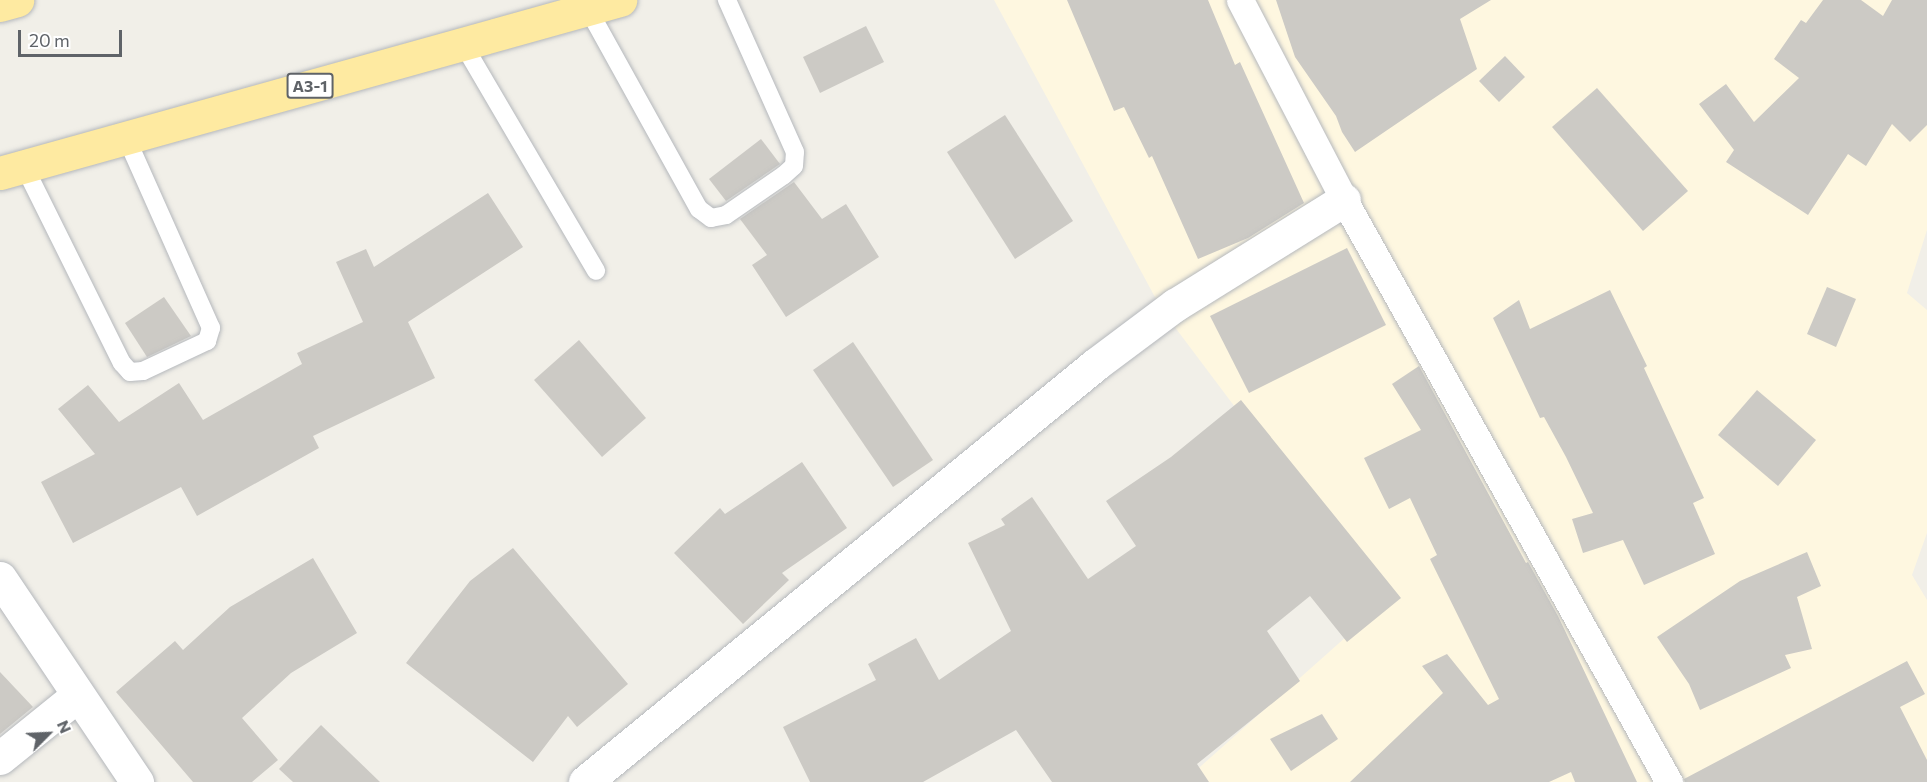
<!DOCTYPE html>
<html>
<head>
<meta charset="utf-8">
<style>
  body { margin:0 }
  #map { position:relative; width:1927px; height:782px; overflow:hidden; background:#f1efe8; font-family:Commissioner,sans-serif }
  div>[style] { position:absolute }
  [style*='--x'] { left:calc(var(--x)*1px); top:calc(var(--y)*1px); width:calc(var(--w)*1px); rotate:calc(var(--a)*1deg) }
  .commercial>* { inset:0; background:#fef7e0 }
  .building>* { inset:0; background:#cccac5 }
  .roads { filter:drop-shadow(0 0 2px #b5b8bc) drop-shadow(0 0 2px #b5b8bc) }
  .service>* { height:18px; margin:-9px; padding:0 9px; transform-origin:9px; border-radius:9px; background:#fff }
  .pedestrian>* { height:27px; margin:-13.5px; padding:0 13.5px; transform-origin:13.5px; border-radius:13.5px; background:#fff }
  .minor>* { height:33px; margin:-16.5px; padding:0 16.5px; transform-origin:16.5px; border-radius:16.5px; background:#fff }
  .trunk>* { height:33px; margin:-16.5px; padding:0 16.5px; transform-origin:16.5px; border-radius:16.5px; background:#feeaa1 }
  span { translate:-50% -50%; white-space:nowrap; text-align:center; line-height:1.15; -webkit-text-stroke:4.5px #fff; paint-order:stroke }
  .shield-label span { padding:2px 4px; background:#fff; border:2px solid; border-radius:4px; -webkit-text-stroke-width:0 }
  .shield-label { font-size:16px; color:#5f6368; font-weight:700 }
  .north { position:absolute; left:18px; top:704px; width:60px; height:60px; -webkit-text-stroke:4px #fff; paint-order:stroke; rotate:66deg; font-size:16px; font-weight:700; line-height:24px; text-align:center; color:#5f6368 }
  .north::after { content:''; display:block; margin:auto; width:21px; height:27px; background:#5f6368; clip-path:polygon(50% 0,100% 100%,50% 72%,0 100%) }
  .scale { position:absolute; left:18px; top:30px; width:104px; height:27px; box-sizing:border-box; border:3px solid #5f6368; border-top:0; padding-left:8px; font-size:18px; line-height:21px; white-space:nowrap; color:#5f6368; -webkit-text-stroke:4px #fff; paint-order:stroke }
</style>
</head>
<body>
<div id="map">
  <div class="commercial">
    <div style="clip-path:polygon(994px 0,1927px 0,1927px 230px,1907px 293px,1927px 310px,1927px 533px,1912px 575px,1927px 600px,1927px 760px,1911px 782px,1183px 782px,1383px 604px,1162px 310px)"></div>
  </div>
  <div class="building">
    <div style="clip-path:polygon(1067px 0,1208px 0,1235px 65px,1240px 62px,1304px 203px,1248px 238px,1198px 259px,1152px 156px,1149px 158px,1124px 107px,1114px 111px)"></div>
    <div style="clip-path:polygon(1276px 0,1491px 0,1460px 19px,1477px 69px,1355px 152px,1342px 132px,1336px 116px,1295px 57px)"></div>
    <div style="clip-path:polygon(1823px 0,1861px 0,1883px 16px,1892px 0,1927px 0,1927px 125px,1910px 142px,1892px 124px,1866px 166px,1848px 154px,1808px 215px,1726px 162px,1734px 150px,1699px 104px,1726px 84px,1754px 122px,1799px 78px,1774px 59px,1801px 20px,1806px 23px)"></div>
    <div style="clip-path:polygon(866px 26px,884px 62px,820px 93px,803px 57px)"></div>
    <div style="clip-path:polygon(1505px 56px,1525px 77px,1499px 102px,1479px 81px)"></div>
    <div style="clip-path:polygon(1597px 88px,1688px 191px,1643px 231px,1552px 127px)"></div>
    <div style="clip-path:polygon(1005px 115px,1073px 221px,1015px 259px,947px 152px)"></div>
    <div style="clip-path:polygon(761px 139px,780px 164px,726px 201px,709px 179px)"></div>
    <div style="clip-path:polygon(794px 182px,822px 219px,846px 204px,879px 257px,786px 317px,752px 265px,767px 255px,740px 219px)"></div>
    <div style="clip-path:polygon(488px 193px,523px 247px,408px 322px,435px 378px,313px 436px,319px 448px,197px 516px,181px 487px,73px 543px,41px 482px,95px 454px,58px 409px,88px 385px,119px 422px,179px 383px,203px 420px,302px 364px,297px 353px,363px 322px,336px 262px,366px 249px,374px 267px)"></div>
    <div style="clip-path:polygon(1347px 248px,1386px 325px,1249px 393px,1210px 316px)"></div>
    <div style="clip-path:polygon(1827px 287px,1856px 299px,1836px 347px,1807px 334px)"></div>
    <div style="clip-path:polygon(1610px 290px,1647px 366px,1644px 368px,1704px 498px,1693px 503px,1715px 554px,1644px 585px,1623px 540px,1583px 553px,1572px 519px,1593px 513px,1566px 457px,1544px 417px,1540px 418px,1493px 318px,1519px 300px,1530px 329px)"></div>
    <div style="clip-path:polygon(164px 297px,191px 336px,147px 357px,125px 323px)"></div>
    <div style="clip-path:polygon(579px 340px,646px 418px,602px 457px,534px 380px)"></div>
    <div style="clip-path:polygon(853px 342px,933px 460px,893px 487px,813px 370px)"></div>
    <div style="clip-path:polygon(1419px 366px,1526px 563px,1528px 562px,1558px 616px,1637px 782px,1575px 782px,1571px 772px,1549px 782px,1350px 782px,1443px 693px,1422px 666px,1447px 654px,1488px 705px,1499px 699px,1430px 559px,1437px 555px,1410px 498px,1389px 509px,1364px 458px,1421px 430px,1392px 384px)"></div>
    <div style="clip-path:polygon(1757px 390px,1816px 440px,1778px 486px,1718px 435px)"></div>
    <div style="clip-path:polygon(1241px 400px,1401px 598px,1347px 642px,1310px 596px,1267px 631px,1300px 681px,1197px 764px,1209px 782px,1052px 782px,1016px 730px,923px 782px,810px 782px,783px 727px,876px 680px,868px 664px,916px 638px,939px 680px,1011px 631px,968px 543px,1005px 525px,1001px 519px,1032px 497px,1088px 579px,1136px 546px,1106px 501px,1171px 457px)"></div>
    <div style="clip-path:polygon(802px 462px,847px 528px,782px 573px,789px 580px,743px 624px,674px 553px,720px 508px,725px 514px)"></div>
    <div style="clip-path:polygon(513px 548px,628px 684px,577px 727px,568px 716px,533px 762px,406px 663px,470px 581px)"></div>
    <div style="clip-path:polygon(1807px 552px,1821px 586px,1797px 597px,1812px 649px,1785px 655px,1791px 668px,1700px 710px,1689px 684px,1657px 637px,1740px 581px)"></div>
    <div style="clip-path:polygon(313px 558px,357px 633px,291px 673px,242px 718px,278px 760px,252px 782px,193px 782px,116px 692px,175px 641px,183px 650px,230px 607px)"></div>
    <div style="clip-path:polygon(1907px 661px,1925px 694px,1900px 707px,1927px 760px,1927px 782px,1685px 782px,1684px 779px)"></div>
    <div style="clip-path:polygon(0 672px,33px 707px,0 734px)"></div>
    <div style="clip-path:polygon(1322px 714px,1338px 739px,1291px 771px,1270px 739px)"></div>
    <div style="clip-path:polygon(321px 725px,380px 782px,293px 782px,279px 769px)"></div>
  </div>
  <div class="roads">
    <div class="service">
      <div style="--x:588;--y:9;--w:229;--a:61"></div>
      <div style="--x:699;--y:209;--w:15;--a:37"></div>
      <div style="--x:711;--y:218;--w:15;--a:-11"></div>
      <div style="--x:726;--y:215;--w:70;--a:-34.6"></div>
      <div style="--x:784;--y:175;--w:13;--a:-42"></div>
      <div style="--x:794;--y:166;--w:14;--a:-86"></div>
      <div style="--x:795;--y:152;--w:167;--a:-114.1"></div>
      <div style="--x:463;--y:44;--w:263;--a:59.6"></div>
      <div style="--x:24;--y:166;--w:220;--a:63.6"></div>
      <div style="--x:122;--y:363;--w:12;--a:48"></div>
      <div style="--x:130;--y:372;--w:13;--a:-4"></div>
      <div style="--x:143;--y:371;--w:71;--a:-25.1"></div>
      <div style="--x:207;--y:341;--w:14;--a:-73"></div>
      <div style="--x:211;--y:328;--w:209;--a:-114"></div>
    </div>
    <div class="pedestrian">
      <div style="--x:1240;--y:0;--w:225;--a:62.5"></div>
      <div style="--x:1344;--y:200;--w:667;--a:60.82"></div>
    </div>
    <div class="minor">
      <div style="--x:0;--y:578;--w:246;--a:56.1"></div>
      <div style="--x:0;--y:758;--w:100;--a:-38.9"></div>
      <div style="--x:585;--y:782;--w:660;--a:-39.28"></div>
      <div style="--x:1096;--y:364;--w:99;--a:-36.8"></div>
      <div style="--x:1175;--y:305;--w:199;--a:-31.9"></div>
    </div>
    <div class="trunk">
      <div style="--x:0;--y:5;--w:18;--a:-16"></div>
      <div style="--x:0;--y:173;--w:644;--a:-15.59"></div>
    </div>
  </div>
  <div class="shield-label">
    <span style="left:310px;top:86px">A3-1</span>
  </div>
  <div class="north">N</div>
  <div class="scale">20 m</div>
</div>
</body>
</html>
